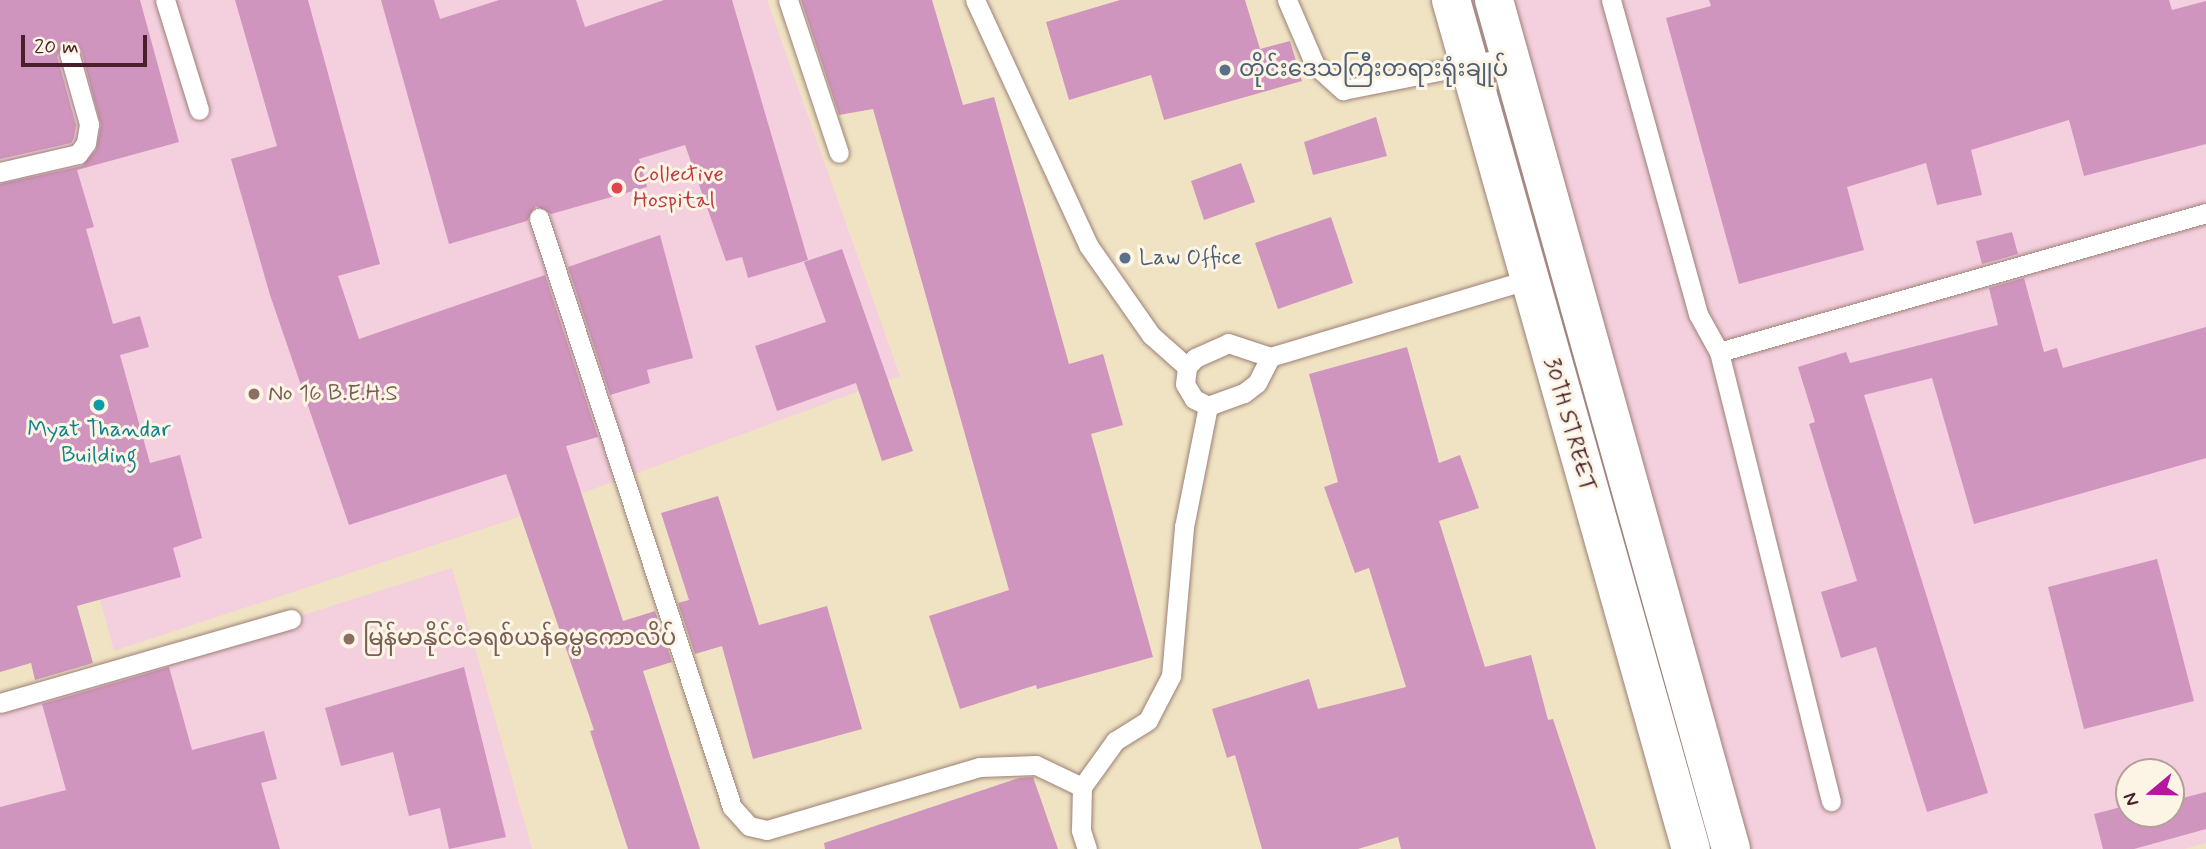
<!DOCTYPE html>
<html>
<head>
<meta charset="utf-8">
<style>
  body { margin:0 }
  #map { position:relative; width:2206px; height:849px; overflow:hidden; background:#f0e3c3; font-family:Mynerve,"Noto Sans Myanmar",sans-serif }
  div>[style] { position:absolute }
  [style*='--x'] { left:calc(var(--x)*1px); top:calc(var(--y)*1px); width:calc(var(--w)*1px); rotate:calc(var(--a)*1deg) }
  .built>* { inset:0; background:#f4cfde }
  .building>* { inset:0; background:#d095be }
  .roads { filter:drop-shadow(0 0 2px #9d8177) drop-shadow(0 0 2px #9d8177) }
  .service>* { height:19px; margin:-9.5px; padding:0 9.5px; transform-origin:9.5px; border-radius:9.5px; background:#fff }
  .secondary>* { height:38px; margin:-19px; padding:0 19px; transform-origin:19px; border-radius:19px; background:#fff }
  .dots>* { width:19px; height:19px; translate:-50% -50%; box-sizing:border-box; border:4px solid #fcf5e5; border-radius:50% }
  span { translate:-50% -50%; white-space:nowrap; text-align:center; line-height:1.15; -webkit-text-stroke:6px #fcf5e5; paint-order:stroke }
  .service-label { font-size:23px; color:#4e5e75 }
  .left { translate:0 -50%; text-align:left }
  .health-label { font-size:23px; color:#be3a42 }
  .education-label { font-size:23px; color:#785e54 }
  .street-label { font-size:23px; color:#4a1f2b }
  .culture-label { font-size:23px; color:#0d838f }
  .north { position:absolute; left:2115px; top:758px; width:70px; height:70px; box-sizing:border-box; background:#fcf5e5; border:2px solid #b59f9b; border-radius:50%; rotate:251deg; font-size:19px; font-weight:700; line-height:28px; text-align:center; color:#4a1f2b }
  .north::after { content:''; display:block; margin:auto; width:24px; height:32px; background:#b5179e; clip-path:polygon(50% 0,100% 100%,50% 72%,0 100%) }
  .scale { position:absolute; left:21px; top:35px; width:126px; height:32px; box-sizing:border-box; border:4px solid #4a1f2b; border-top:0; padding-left:9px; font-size:21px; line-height:24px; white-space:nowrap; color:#4a1f2b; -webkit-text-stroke:5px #fcf5e5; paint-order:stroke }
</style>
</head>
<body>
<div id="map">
  <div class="built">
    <div style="clip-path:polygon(0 0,767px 0,900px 376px,504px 522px,114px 651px,9px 265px,0 267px)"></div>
    <div style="clip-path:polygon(evenodd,1448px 0,2206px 0,2206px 843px,2184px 849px,1697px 849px,1448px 0,2129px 772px,2171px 772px,2171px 814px,2129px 814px,2129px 772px)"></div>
    <div style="clip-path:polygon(452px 568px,532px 849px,0 849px,0 710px)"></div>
  </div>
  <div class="building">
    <div style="clip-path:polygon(0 0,140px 0,179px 142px,77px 170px,94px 227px,86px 229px,113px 324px,140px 316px,149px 347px,120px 355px,150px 463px,180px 455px,202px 538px,173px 548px,181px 577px,77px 606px,93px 663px,35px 680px,31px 663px,0 672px,0 184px,82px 166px,96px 150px,101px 125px,81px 50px,73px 41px,65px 41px,57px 56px,76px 125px,74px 138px,71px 143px,0 159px)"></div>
    <div style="clip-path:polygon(235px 0,308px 0,380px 264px,338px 276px,359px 339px,545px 275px,598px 437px,566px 446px,623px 621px,655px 611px,672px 662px,643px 671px,700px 849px,628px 849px,590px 731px,594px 730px,506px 474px,349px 525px,270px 295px,231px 159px,277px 146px)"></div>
    <div style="clip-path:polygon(381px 0,434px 0,440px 19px,499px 0,576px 0,585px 27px,664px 0,732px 0,808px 260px,748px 278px,742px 257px,726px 261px,685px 145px,639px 159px,647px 187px,551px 214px,536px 206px,527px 221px,449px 244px)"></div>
    <div style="clip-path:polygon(801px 0,932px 0,963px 105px,994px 97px,1069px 364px,1103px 354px,1123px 425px,1091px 434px,1153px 657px,1037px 689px,1036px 685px,960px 709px,929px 616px,1009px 590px,873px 109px,839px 115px)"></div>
    <div style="clip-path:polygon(1120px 0,1245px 0,1260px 49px,1290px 41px,1302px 81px,1164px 120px,1151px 75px,1069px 100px,1046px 22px)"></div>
    <div style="clip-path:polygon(1709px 0,2169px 0,2172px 10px,2206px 1px,2206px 144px,2084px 176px,2069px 120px,1971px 150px,1982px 195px,1937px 205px,1926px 163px,1847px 187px,1864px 250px,1739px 284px,1666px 18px,1711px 6px)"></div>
    <div style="clip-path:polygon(1376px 117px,1387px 156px,1313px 175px,1304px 142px)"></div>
    <div style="clip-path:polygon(1241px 163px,1255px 202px,1204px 220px,1191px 181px)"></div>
    <div style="clip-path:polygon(1331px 217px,1353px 283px,1278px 309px,1255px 243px)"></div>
    <div style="clip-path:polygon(2012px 232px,2018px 254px,1982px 264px,1976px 241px)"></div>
    <div style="clip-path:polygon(660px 235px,693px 358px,647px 370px,650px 383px,610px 395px,568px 267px)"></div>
    <div style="clip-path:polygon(842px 249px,913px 451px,882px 461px,856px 383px,777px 411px,755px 346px,826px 322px,804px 262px)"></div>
    <div style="clip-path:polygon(2024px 278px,2044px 352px,2057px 348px,2063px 368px,2206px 327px,2206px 458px,1974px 524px,1932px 378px,1864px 395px,1988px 793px,1927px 812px,1876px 647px,1841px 658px,1821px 592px,1857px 581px,1809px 424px,1815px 422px,1798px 367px,1846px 352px,1850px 363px,1998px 325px,1989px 288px)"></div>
    <div style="clip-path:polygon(1407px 347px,1439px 463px,1460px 455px,1479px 508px,1439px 521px,1485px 667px,1531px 655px,1548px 720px,1553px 719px,1596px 849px,1401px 849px,1398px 837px,1358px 849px,1262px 849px,1235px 755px,1227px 758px,1212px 709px,1309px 679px,1318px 709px,1406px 687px,1369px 568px,1355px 573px,1324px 487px,1338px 482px,1309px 374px)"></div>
    <div style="clip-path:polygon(718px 496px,759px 625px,827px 606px,862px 729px,753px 759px,722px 646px,695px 654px,678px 603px,689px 600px,661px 513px)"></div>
    <div style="clip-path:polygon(2157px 559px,2194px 701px,2084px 729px,2048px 587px)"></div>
    <div style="clip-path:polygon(169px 667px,192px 750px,264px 731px,277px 779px,261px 783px,280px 849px,0 849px,0 807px,66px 790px,42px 704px)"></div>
    <div style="clip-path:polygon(464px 667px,506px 837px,449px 849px,440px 808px,409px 816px,393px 752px,341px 766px,325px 708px)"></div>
    <div style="clip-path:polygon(1033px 777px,1058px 849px,825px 849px,824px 843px,1019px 778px)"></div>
    <div style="clip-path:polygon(2206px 792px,2206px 829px,2134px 849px,2103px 849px,2094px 814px,2129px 805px,2129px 814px,2171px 814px,2171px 801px)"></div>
  </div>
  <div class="roads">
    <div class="service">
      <div style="--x:165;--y:0;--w:115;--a:72.8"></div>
      <div style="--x:788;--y:0;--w:161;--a:71.6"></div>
      <div style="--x:975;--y:0;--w:270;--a:65.2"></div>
      <div style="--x:1088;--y:245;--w:110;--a:55"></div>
      <div style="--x:1151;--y:335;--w:48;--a:41.6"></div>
      <div style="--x:1287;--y:0;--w:71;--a:66.7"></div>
      <div style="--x:1315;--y:65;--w:38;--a:42"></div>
      <div style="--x:1343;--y:90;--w:170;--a:-11.2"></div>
      <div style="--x:1611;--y:0;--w:326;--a:74.5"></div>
      <div style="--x:1698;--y:314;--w:43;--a:61.1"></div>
      <div style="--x:1719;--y:352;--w:506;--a:-15.93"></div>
      <div style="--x:0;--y:172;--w:80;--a:-13"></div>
      <div style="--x:78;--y:154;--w:14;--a:-54"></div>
      <div style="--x:86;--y:143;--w:19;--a:-81"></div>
      <div style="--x:89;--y:124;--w:74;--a:-105.7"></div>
      <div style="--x:539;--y:218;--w:620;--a:71.86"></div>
      <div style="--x:732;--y:807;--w:25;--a:48"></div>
      <div style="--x:749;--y:826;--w:18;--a:13"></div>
      <div style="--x:767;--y:830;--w:222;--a:-16.5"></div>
      <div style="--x:980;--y:767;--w:56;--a:-2"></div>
      <div style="--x:1036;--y:765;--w:51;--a:25.6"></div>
      <div style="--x:1719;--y:352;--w:463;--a:76"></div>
      <div style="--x:1208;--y:406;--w:16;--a:-153"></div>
      <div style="--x:1194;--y:399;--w:17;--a:-121"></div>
      <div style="--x:1185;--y:384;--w:17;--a:-83"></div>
      <div style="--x:1187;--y:367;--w:12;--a:-48"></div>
      <div style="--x:1195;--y:358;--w:36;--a:-24"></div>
      <div style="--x:1228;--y:343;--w:44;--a:18.4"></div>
      <div style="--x:0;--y:703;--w:303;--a:-16.1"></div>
      <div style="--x:1087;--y:849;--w:20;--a:-108"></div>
      <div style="--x:1081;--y:830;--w:43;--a:-88.7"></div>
      <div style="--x:1082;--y:787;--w:57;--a:-54.3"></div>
      <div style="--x:1115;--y:741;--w:39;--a:-32"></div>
      <div style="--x:1148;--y:720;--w:50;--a:-62.4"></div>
      <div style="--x:1171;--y:676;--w:150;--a:-85"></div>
      <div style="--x:1184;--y:527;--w:123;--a:-78.8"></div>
      <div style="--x:1208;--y:406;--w:38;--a:-20"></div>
      <div style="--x:1244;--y:393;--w:16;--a:-38"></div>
      <div style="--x:1257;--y:383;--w:29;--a:-63"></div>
      <div style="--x:1270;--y:357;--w:278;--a:-16.7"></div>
    </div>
    <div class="secondary">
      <div style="--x:1451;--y:0;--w:882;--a:74.22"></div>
      <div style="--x:1494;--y:0;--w:881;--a:74.4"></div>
    </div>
  </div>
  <div class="dots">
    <div style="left:1225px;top:70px;background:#5c6f8a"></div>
    <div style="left:617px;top:188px;background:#e0444e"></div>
    <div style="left:1125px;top:258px;background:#5c6f8a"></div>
    <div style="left:254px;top:394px;background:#8d6e63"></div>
    <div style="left:99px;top:405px;background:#0f9aa8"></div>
    <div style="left:349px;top:639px;background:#8d6e63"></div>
  </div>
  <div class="service-label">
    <span class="left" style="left:1239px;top:70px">တိုင်းဒေသကြီးတရားရုံးချုပ်</span>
    <span class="left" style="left:1139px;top:258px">Law Office</span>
  </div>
  <div class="health-label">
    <span class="left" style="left:633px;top:188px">Collective<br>Hospital</span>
  </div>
  <div class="education-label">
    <span class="left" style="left:268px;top:394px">No 16 B.E.H.S</span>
    <span class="left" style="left:363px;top:639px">မြန်မာနိုင်ငံခရစ်ယန်ဓမ္မကောလိပ်</span>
  </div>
  <div class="street-label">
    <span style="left:1569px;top:425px;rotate:74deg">30TH STREET</span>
  </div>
  <div class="culture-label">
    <span style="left:99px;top:443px">Myat Thandar<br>Building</span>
  </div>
  <div class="north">N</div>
  <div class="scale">20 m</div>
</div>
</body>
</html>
